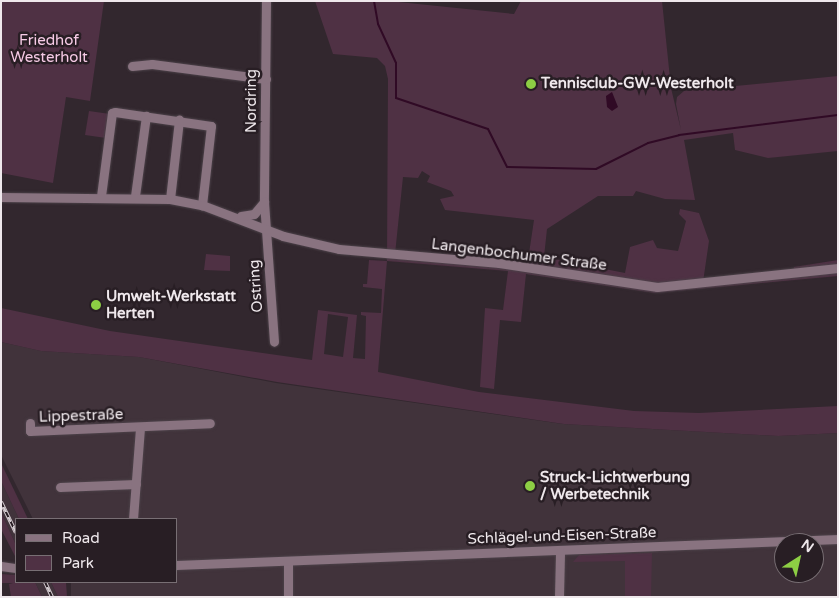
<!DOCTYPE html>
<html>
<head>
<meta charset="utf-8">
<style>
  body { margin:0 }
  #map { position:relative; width:839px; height:598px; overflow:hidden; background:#32272e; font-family:"Varela Round",sans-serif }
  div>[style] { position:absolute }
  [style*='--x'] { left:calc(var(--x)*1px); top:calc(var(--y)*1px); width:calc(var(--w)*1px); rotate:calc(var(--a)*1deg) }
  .built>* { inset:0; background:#41333b }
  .green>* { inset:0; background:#4f3144 }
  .water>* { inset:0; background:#300a25 }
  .stream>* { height:2px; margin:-1px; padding:0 1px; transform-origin:1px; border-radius:1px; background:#300a25 }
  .roads { filter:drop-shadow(0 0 1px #4c4249) drop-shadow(0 0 1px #4c4249) }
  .minor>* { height:9px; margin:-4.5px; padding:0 4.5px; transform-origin:4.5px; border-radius:4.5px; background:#897380 }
  .rail>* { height:4px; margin-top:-2px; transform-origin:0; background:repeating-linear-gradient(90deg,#281e24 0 5.5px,#d5cdd1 0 11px); box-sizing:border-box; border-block:1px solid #d5cdd1 }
  .dots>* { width:14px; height:14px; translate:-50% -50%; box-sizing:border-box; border:2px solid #281e24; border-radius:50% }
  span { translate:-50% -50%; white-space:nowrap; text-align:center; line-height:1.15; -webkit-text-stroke:5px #281e24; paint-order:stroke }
  .park-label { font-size:15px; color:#f6cae5 }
  .poi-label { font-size:15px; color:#efe8ec; font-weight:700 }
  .left { translate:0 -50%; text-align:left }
  .street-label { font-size:15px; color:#efe8ec }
  .frame { position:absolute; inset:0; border:2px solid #efe8ec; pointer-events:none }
  .legend { position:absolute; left:15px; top:518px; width:162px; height:65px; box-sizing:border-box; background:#281e24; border:1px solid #786f74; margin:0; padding:6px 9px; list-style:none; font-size:15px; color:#efe8ec }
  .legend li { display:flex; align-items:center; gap:10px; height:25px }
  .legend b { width:25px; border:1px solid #786f74 }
  .north { position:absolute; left:774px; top:533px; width:50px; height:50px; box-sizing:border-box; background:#281e24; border:1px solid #786f74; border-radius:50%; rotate:35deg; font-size:14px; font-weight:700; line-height:20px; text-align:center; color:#efe8ec }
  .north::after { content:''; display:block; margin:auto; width:18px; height:22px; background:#8dce44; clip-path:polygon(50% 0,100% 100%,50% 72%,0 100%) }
</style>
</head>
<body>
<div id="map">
  <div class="built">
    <div style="clip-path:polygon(evenodd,1px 342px,41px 351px,139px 357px,276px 383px,563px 424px,778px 436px,838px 433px,838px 597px,71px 597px,71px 582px,176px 582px,176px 519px,33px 519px,1px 455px,1px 342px,784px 543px,814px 543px,814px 573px,784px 573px,784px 543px)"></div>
    <div style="clip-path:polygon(1px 481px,19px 519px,16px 519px,16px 545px,1px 512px)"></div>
    <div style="clip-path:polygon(35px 582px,51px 582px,58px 597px,42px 597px)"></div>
  </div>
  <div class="green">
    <div style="clip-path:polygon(1px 1px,104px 1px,90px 101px,66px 97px,53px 183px,1px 173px)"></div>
    <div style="clip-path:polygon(evenodd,315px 1px,389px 1px,514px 14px,521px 1px,662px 1px,671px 88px,681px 130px,676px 104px,677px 97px,684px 91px,838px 76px,838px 151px,768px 158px,735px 150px,733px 133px,684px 140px,695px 200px,665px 199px,636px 191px,633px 196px,598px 196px,547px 229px,544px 257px,625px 273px,630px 247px,653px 240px,657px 248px,678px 251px,686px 221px,679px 214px,680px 209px,699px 213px,709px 241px,703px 282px,794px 273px,794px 267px,838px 260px,838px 276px,655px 293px,526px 274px,521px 322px,500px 320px,494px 389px,480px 387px,485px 308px,503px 310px,508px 271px,387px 261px,378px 372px,479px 392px,634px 411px,699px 413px,838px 406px,838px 433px,778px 436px,564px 424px,277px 382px,139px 357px,41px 351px,1px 342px,1px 308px,110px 331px,312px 360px,318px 310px,357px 315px,353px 358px,365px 359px,366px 316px,361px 315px,361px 312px,381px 313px,382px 289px,363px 287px,363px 284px,367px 284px,369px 260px,387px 261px,388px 79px,385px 66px,377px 58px,333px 54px,315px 1px,422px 171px,430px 176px,427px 182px,451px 191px,454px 196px,440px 199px,445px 210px,534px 220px,527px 267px,395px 254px,403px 177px,418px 178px,422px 171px,315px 1px,328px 314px,348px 317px,343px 357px,324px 354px,328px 314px)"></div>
    <div style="clip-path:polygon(89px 111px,110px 114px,106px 138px,85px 135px)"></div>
    <div style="clip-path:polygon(206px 254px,230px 256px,230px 271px,204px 270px)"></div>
    <div style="clip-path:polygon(1px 463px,28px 519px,19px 519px,1px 481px)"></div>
    <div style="clip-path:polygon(1px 512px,16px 545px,16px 558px,1px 529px)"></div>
    <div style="clip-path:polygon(652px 553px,651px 597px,625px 597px,625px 561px,573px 562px,579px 555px)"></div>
    <div style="clip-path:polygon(1px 574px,16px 575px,16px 582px,35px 582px,42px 597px,11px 597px,9px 584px,13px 583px,1px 583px)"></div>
    <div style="clip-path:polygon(51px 582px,66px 582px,67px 597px,58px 597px)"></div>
  </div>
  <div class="water">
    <div style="clip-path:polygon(612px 92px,618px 107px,612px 111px,607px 107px,606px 96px)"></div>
  </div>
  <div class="stream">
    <div style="--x:374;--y:1;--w:23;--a:80"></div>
    <div style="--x:378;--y:24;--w:43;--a:65.2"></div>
    <div style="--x:396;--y:63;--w:35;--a:90"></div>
    <div style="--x:396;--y:98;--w:97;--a:18.6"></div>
    <div style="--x:488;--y:129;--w:42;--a:63.4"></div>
    <div style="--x:507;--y:167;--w:89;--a:1.3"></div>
    <div style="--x:596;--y:169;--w:58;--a:-26.6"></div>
    <div style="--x:648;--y:143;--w:32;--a:-14"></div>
    <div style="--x:679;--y:135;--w:160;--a:-7.2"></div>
  </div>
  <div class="roads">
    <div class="minor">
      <div style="--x:266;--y:1;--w:201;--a:90.6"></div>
      <div style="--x:264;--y:202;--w:140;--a:85.9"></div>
      <div style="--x:132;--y:66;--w:20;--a:-6"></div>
      <div style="--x:152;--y:64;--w:115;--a:7.5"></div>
      <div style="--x:101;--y:196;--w:84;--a:-82.5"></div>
      <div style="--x:112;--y:113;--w:3;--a:-18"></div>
      <div style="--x:115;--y:112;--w:97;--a:8.3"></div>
      <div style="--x:211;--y:126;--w:80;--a:96.5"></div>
      <div style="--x:135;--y:196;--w:81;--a:-82.2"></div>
      <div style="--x:1;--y:197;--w:169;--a:0.7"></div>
      <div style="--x:170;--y:199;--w:33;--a:11"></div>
      <div style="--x:202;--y:205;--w:87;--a:20.9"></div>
      <div style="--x:283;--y:236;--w:57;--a:13.1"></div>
      <div style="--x:339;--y:249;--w:161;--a:5"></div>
      <div style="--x:499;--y:263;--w:160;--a:8.6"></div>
      <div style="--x:657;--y:287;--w:182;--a:-6"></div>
      <div style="--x:170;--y:199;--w:80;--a:-83.5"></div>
      <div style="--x:241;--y:216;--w:13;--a:-9"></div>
      <div style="--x:254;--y:214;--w:16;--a:-50"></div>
      <div style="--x:30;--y:423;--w:8;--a:90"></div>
      <div style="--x:30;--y:431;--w:180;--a:-2.5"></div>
      <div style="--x:60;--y:487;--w:76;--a:-2.3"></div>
      <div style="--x:133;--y:519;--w:91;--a:-85.6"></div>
      <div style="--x:288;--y:561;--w:36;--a:90"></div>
      <div style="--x:176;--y:565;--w:663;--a:-2.25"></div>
      <div style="--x:1;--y:566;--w:15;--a:8"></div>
      <div style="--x:559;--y:597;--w:45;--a:-88.7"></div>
    </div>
  </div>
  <div class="rail">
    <div style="--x:1;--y:502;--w:34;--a:64"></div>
    <div style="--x:45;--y:582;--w:17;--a:65"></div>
  </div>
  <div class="dots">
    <div style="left:531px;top:84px;background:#8dce44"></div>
    <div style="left:96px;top:305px;background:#8dce44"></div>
    <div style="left:530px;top:486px;background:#8dce44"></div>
  </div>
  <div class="park-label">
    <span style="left:49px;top:49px">Friedhof<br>Westerholt</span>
  </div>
  <div class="poi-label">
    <span class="left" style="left:541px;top:84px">Tennisclub-GW-Westerholt</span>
    <span class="left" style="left:106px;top:305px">Umwelt-Werkstatt<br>Herten</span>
    <span class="left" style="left:540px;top:486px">Struck-Lichtwerbung<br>/ Werbetechnik</span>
  </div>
  <div class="street-label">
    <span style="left:252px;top:101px;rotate:-90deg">Nordring</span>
    <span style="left:519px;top:255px;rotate:7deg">Langenbochumer Straße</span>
    <span style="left:256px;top:286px;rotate:-94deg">Ostring</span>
    <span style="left:81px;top:416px;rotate:-2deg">Lippestraße</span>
    <span style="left:562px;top:536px;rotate:-2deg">Schlägel-und-Eisen-Straße</span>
  </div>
  <div class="frame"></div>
  <ul class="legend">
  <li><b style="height:6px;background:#897380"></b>Road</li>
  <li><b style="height:14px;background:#4f3144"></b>Park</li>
  </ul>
  <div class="north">N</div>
</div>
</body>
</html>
